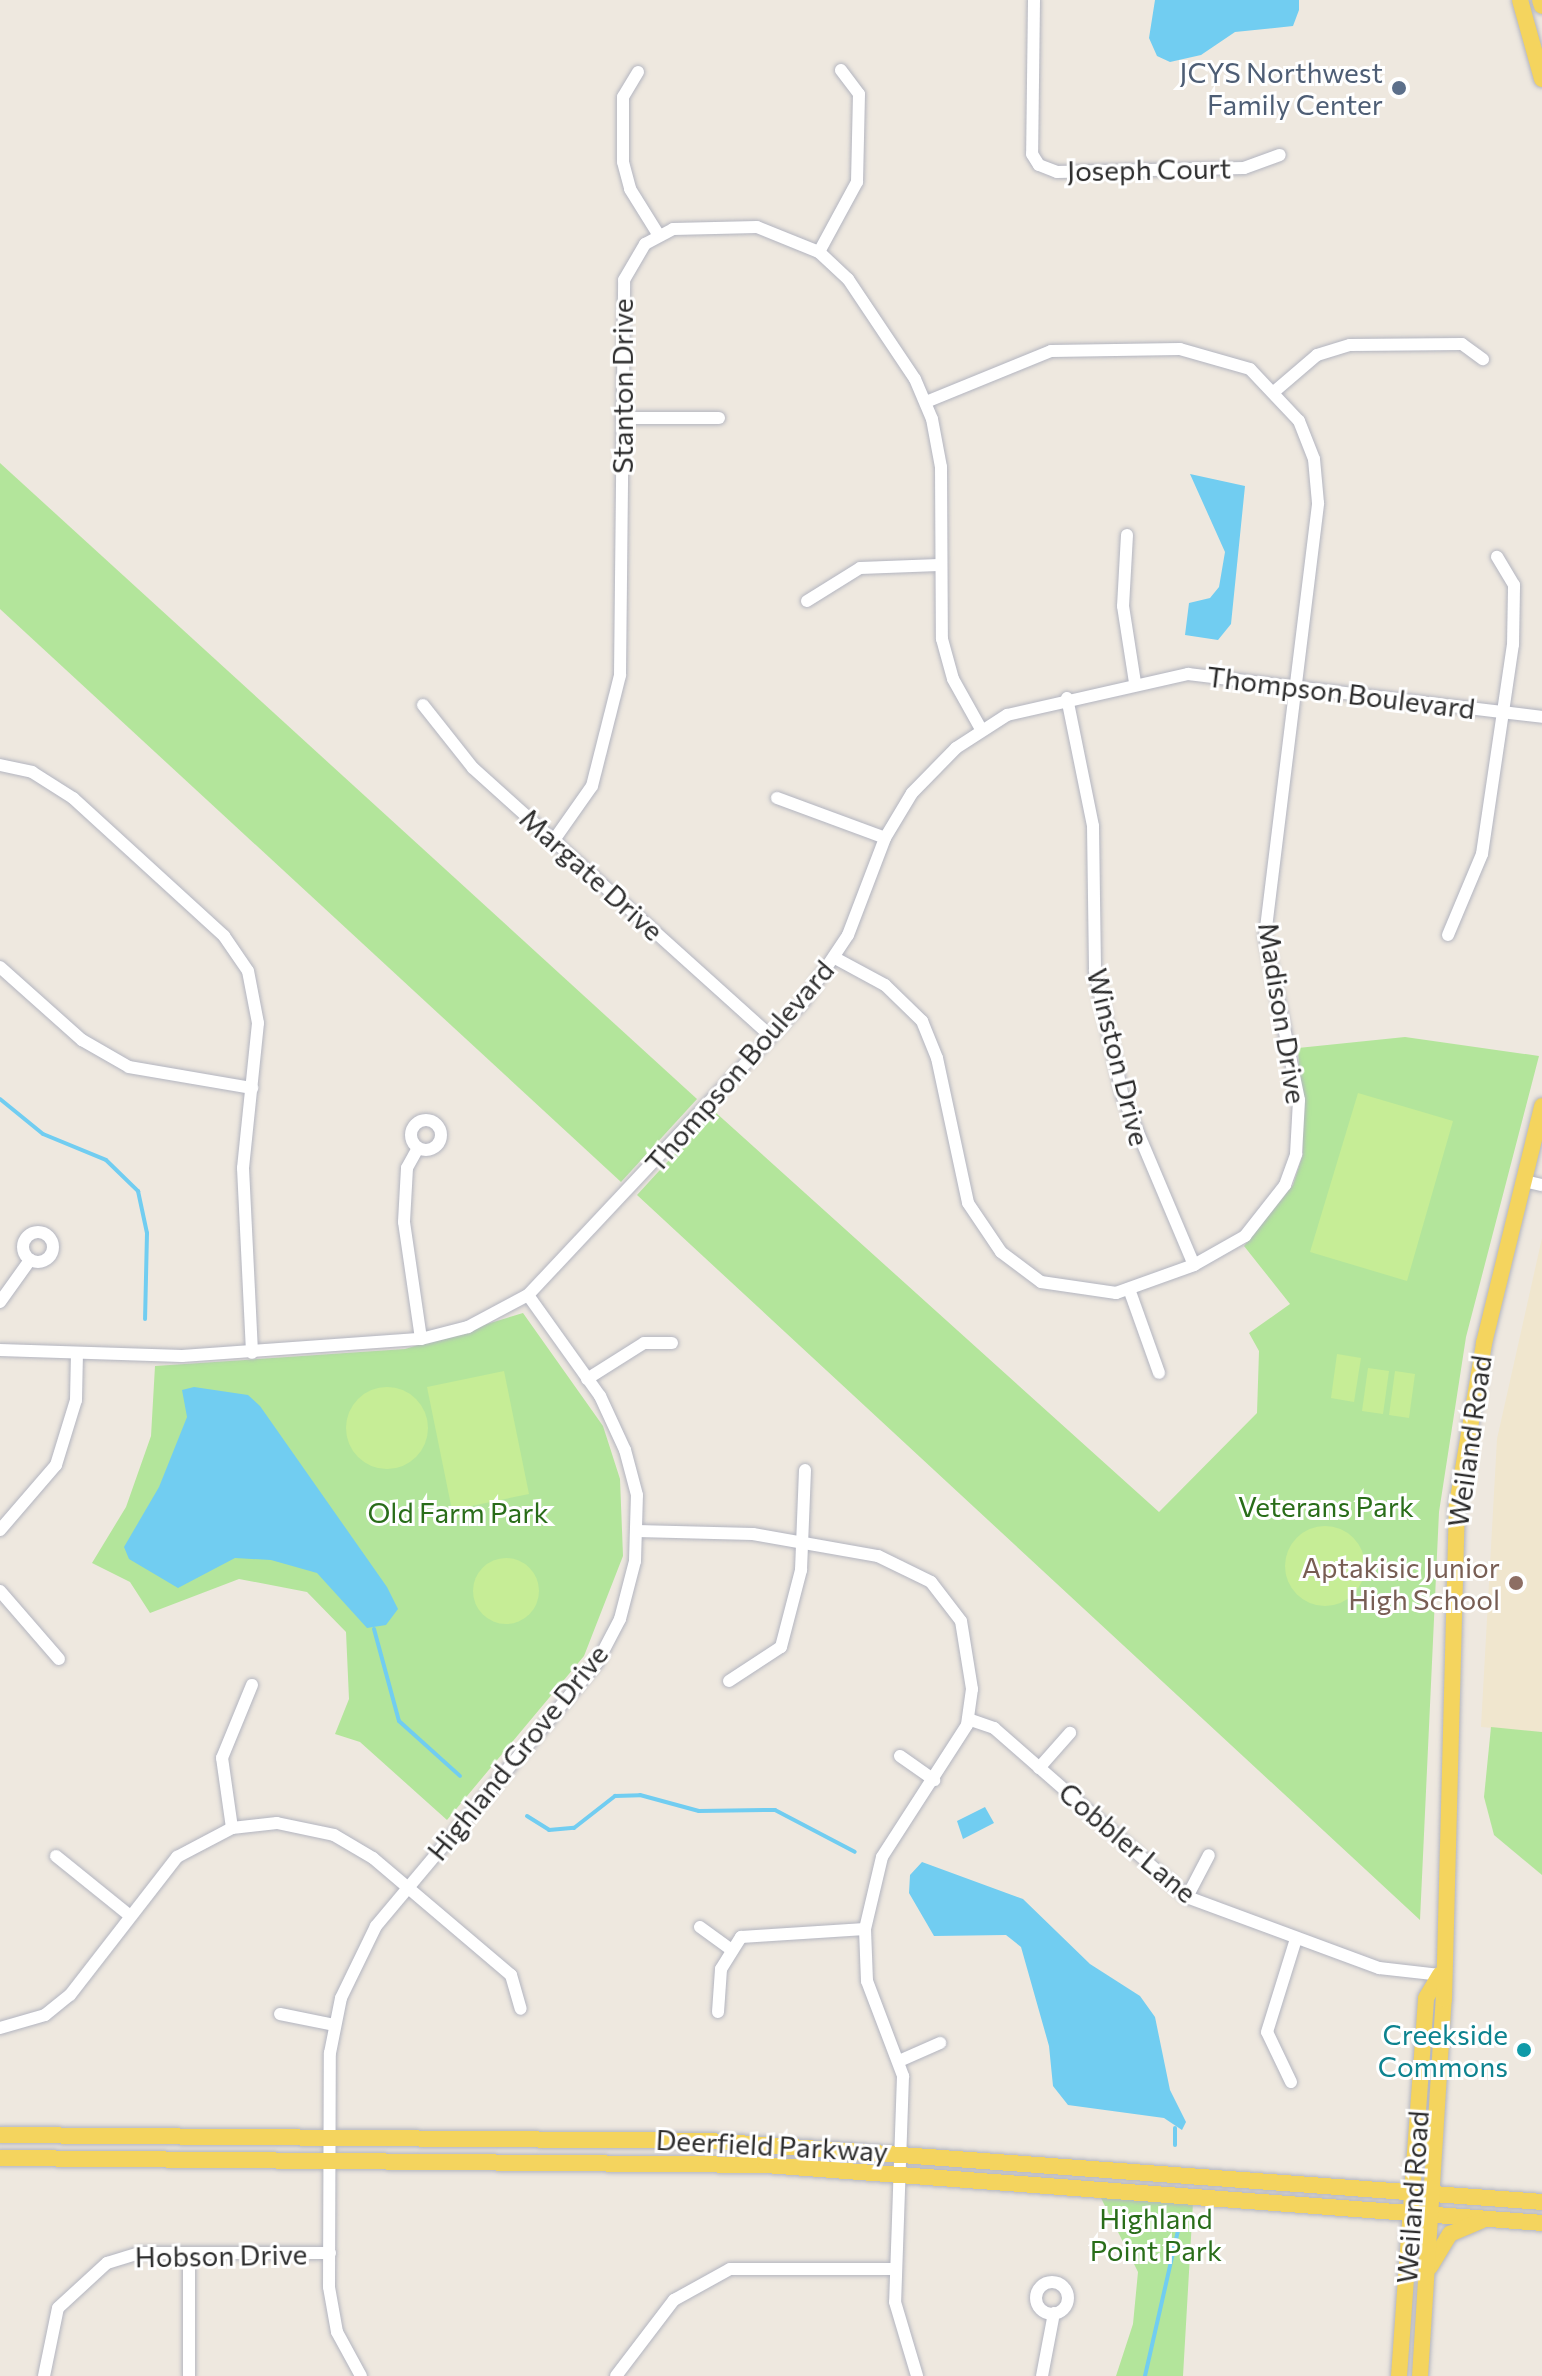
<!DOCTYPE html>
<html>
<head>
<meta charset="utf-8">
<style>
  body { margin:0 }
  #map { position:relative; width:1542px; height:2376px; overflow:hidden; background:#eee8df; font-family:Commissioner,sans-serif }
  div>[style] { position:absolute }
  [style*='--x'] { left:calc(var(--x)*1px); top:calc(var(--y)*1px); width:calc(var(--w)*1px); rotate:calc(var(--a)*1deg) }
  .education>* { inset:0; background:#f0e6ce }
  .green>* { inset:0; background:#b3e59b }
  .pitch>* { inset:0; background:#c6ed96 }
  .round { border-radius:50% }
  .water>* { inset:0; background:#71cdf1 }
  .stream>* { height:4px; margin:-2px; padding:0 2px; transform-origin:2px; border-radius:2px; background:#71cdf1 }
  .roads { filter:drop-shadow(0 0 2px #b3b5c0) drop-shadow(0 0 2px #b3b5c0) }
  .minor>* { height:12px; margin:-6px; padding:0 6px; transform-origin:6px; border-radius:6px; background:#fff }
  .minor>.ring { margin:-6px; padding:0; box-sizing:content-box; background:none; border:12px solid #fff; border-radius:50% }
  .major>* { height:16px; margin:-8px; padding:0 8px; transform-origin:8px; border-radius:8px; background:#f4d45e }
  .dots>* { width:22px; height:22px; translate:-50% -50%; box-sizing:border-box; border:4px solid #fff; border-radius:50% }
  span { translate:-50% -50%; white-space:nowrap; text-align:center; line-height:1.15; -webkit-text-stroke:6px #fff; paint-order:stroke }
  .service-label { font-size:28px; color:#4e5e75 }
  .right { translate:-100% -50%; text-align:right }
  .street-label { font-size:28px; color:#2d2d2d }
  .park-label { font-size:28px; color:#296d19 }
  .education-label { font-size:28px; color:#785e54 }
  .culture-label { font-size:28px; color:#0d838f }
</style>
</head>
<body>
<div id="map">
  <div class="education">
    <div style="clip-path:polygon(1542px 1238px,1542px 1732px,1481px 1727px,1497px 1439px)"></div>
  </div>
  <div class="green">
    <div style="clip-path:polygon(0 463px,697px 1099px,621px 1182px,0 609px)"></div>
    <div style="clip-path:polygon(1405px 1037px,1539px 1056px,1466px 1337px,1439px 1512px,1420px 1920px,637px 1195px,714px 1111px,1159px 1512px,1257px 1413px,1259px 1351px,1249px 1333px,1290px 1304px,1244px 1246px,1293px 1185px,1303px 1154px,1298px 1048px)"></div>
    <div style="clip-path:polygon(523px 1313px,603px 1426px,620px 1479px,623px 1556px,584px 1656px,447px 1820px,360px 1742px,335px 1734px,349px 1699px,346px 1632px,307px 1592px,239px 1579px,150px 1613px,130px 1582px,92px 1563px,126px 1507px,151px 1436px,155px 1366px,405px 1349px)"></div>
    <div style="clip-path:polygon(1491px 1727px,1542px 1732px,1542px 1875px,1494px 1835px,1484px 1797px)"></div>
    <div style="clip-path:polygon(1100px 2196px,1193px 2203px,1183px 2376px,1116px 2376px,1133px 2324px,1138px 2272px)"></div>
  </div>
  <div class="pitch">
    <div style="clip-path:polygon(1358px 1093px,1453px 1121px,1407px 1281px,1310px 1252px)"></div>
    <div style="clip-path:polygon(1337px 1354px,1361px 1358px,1354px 1402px,1331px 1398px)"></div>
    <div style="clip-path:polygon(1368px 1368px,1389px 1371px,1383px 1414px,1362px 1411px)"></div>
    <div style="clip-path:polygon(504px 1371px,529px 1494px,452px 1510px,427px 1387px)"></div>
    <div style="clip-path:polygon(1395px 1371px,1415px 1374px,1409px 1418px,1389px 1415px)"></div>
    <div class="round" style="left:346px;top:1387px;width:82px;height:82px"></div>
    <div class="round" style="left:1285px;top:1526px;width:80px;height:80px"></div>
    <div class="round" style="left:473px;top:1558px;width:66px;height:66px"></div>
  </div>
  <div class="water">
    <div style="clip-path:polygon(1155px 0,1299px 0,1299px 10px,1293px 26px,1235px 32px,1201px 55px,1170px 62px,1157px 56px,1149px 38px)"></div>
    <div style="clip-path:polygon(1190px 474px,1245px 486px,1231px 624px,1218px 640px,1185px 635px,1189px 603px,1210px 598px,1219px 587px,1225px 552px)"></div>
    <div style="clip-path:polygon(194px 1387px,248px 1395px,260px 1406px,387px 1587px,398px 1609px,386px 1625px,367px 1628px,317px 1573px,271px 1560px,235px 1558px,178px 1588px,129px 1559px,124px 1547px,159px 1487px,187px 1417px,182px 1390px)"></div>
    <div style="clip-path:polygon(985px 1807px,994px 1823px,963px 1839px,957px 1821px)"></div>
    <div style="clip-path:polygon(922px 1862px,1023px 1899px,1090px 1964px,1140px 1996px,1155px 2017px,1170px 2090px,1186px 2122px,1182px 2130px,1164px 2118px,1068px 2105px,1053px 2086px,1049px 2046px,1021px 1947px,1006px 1935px,934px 1936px,909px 1893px,910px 1875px)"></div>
  </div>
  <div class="stream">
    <div style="--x:0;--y:1099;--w:55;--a:39.1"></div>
    <div style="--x:43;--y:1134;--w:68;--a:22.4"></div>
    <div style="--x:106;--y:1160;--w:45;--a:44.1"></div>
    <div style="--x:138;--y:1191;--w:43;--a:77.9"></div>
    <div style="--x:147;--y:1233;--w:86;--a:91.3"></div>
    <div style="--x:374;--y:1629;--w:95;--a:74.8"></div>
    <div style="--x:399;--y:1721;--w:82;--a:42"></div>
    <div style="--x:527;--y:1816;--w:26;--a:32"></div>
    <div style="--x:549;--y:1830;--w:25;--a:-5"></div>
    <div style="--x:574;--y:1828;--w:52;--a:-38"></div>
    <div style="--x:615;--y:1796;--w:25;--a:-2"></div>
    <div style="--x:640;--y:1795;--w:61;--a:15.2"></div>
    <div style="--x:699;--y:1811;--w:76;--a:-0.8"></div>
    <div style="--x:775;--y:1810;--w:90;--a:27.7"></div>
    <div style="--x:1175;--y:2145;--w:17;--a:-90"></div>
    <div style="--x:1145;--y:2376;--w:158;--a:-77.2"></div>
  </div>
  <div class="roads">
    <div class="minor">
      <div style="--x:1034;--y:0;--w:154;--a:90.7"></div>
      <div style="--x:1032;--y:154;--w:13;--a:58"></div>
      <div style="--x:1039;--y:165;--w:19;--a:21"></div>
      <div style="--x:1057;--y:172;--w:187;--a:-1.2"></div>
      <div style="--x:1244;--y:168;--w:38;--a:-20"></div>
      <div style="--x:638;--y:72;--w:29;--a:121"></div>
      <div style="--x:623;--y:97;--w:65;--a:90"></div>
      <div style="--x:623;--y:162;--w:28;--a:75"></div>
      <div style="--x:630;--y:189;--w:53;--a:58.1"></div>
      <div style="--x:819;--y:252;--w:80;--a:-61.5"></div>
      <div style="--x:857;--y:182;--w:88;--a:-88.7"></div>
      <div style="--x:859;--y:94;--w:30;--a:-127"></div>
      <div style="--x:1275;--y:391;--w:55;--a:-40.6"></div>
      <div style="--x:1317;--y:355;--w:34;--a:-17"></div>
      <div style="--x:1350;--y:345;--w:112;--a:-0.5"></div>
      <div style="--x:1462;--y:344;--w:26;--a:36"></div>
      <div style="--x:622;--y:418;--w:97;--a:0"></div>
      <div style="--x:1127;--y:535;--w:71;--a:93.2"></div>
      <div style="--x:1123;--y:606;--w:78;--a:81.1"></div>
      <div style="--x:807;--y:601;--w:62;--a:-31.9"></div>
      <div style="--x:860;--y:568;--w:79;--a:-2.2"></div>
      <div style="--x:1067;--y:698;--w:131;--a:78.5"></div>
      <div style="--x:1093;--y:826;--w:145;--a:89.2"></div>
      <div style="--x:1095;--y:971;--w:129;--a:77.5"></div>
      <div style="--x:1123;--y:1097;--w:182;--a:67.1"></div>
      <div style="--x:423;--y:705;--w:80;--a:51.6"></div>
      <div style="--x:473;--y:768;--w:399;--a:42"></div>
      <div style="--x:0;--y:765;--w:33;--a:12"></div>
      <div style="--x:32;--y:772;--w:49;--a:32.4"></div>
      <div style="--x:73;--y:798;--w:205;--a:42.4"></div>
      <div style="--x:224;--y:936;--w:42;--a:55.6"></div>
      <div style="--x:248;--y:971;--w:53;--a:79.1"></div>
      <div style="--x:258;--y:1023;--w:146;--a:95.9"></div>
      <div style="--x:243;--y:1168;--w:185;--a:87.2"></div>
      <div style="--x:777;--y:798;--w:115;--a:20.3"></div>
      <div style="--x:554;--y:840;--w:66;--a:-54.9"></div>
      <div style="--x:592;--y:786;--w:114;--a:-75.8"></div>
      <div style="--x:620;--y:675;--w:395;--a:-89.4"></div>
      <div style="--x:624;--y:280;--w:42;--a:-59.7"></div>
      <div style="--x:645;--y:244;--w:32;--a:-28"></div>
      <div style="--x:673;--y:229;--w:84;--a:-1.4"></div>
      <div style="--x:757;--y:227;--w:67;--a:22"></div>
      <div style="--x:819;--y:252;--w:40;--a:43"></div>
      <div style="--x:848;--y:279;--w:120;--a:56.2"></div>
      <div style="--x:915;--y:379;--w:43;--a:67"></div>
      <div style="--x:932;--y:419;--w:49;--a:79.4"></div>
      <div style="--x:941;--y:467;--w:172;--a:89.7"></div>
      <div style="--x:942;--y:639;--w:41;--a:74.6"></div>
      <div style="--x:953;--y:679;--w:57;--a:60.8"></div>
      <div style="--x:1448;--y:935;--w:88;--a:-67.2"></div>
      <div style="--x:1482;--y:854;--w:211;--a:-81.6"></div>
      <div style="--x:1513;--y:645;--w:60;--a:-89"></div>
      <div style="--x:1514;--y:585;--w:33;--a:-121"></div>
      <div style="--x:835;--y:958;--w:57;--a:28.4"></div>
      <div style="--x:885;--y:985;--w:52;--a:44.2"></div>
      <div style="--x:922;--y:1021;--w:40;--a:68"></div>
      <div style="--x:937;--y:1058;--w:148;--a:77.9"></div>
      <div style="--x:968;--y:1203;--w:59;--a:56"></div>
      <div style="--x:1001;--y:1252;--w:50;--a:36.9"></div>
      <div style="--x:1041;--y:1282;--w:76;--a:8.3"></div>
      <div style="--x:1116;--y:1293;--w:83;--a:-19.7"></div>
      <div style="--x:1194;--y:1265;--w:59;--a:-29.6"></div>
      <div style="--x:1245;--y:1236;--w:65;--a:-51.9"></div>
      <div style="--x:1285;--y:1185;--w:33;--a:-70"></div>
      <div style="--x:1296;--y:1154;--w:54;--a:-86.8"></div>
      <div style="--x:1299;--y:1100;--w:167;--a:-101.7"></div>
      <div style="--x:1265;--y:936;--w:436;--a:-83"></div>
      <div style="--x:1318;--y:503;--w:44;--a:-95.2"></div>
      <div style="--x:1314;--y:459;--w:41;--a:-111.5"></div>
      <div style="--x:1299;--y:421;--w:71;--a:-133.3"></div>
      <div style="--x:1250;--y:369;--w:73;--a:-164.1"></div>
      <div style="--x:1180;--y:349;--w:129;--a:179.1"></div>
      <div style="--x:1051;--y:351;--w:135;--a:157.8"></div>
      <div style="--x:0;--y:967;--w:110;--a:41.7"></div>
      <div style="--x:82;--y:1040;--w:54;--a:29.9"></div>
      <div style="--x:129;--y:1067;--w:125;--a:9.7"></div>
      <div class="ring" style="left:411px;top:1120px;width:18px;height:18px"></div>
      <div style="--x:418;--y:1148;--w:23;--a:119"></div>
      <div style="--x:407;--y:1168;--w:54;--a:93.2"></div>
      <div style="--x:404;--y:1222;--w:118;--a:81.7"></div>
      <div style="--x:1524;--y:1181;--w:18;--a:13"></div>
      <div class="ring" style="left:23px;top:1232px;width:18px;height:18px"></div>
      <div style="--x:1129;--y:1289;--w:89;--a:70.3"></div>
      <div style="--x:0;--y:1302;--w:52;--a:-54.5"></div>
      <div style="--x:0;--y:1350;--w:182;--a:1.9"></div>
      <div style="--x:182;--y:1356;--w:240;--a:-4.1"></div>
      <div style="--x:421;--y:1339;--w:49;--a:-14.3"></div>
      <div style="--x:468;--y:1327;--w:68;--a:-28.1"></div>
      <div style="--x:528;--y:1295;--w:403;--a:-46.8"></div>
      <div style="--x:804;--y:1001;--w:79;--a:-56.3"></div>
      <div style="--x:848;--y:935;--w:104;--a:-69.1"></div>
      <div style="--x:885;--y:838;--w:52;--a:-59"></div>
      <div style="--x:912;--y:793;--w:63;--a:-45.6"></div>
      <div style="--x:956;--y:748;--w:61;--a:-32.9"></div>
      <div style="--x:1007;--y:715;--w:186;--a:-12.8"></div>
      <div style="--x:1188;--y:674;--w:357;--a:6.9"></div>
      <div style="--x:587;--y:1379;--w:67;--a:-32.3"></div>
      <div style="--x:644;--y:1343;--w:28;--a:0"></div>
      <div style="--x:0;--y:1530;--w:86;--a:-49.3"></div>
      <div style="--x:56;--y:1465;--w:68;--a:-72.9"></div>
      <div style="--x:76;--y:1400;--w:46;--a:-88.8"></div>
      <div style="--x:637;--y:1531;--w:116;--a:1.5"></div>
      <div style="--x:753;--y:1534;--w:127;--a:10"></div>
      <div style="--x:878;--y:1556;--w:59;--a:26.1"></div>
      <div style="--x:931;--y:1582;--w:49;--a:52.4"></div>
      <div style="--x:961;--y:1621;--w:69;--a:80.8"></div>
      <div style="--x:972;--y:1689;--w:36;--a:98"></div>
      <div style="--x:967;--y:1725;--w:157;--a:122.8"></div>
      <div style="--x:882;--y:1857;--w:74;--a:103.3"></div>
      <div style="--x:865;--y:1929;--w:52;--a:87.8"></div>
      <div style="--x:867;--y:1981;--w:102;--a:69.2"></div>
      <div style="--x:903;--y:2076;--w:226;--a:92"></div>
      <div style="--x:895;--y:2302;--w:77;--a:73.4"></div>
      <div style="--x:0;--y:1591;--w:90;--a:49.1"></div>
      <div style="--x:729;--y:1681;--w:62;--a:-33.2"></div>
      <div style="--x:781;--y:1647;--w:80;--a:-75.4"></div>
      <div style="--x:801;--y:1570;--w:100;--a:-87.7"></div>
      <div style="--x:968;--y:1719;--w:28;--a:19"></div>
      <div style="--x:994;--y:1728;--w:257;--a:41.2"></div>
      <div style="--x:1187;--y:1897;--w:205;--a:20.3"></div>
      <div style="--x:1379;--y:1968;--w:61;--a:6.5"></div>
      <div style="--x:900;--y:1756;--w:42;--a:35.2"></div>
      <div style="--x:1039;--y:1768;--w:47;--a:-48.5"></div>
      <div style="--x:232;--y:1828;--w:71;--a:-98.1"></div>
      <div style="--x:222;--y:1758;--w:79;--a:-67.7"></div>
      <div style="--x:56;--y:1856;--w:94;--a:38.9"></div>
      <div style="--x:1187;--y:1897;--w:47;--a:-62.4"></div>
      <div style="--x:700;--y:1927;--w:37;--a:36"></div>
      <div style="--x:718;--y:2012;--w:43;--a:-86"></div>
      <div style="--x:721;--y:1969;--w:38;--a:-58"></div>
      <div style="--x:741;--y:1937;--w:124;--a:-3.7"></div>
      <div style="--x:280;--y:2014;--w:55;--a:11.5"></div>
      <div style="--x:0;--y:2028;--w:47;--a:-16.1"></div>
      <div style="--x:45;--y:2015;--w:32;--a:-39"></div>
      <div style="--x:70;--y:1995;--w:175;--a:-52.2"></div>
      <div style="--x:177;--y:1857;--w:62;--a:-27.8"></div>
      <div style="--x:232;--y:1828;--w:45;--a:-6.3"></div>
      <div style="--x:277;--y:1823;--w:58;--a:11.9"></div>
      <div style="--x:334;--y:1835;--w:45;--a:30.5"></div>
      <div style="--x:373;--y:1858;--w:181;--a:40.3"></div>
      <div style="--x:511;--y:1975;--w:35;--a:74"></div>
      <div style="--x:899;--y:2061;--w:45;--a:-23.7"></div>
      <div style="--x:1291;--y:2082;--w:55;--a:-115.6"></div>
      <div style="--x:1267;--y:2032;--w:97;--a:-72.7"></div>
      <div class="ring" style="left:1036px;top:2282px;width:20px;height:20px"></div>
      <div style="--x:44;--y:2376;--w:69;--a:-78.4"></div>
      <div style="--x:58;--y:2308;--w:67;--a:-42.6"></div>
      <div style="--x:107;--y:2263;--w:34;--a:-17"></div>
      <div style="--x:140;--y:2253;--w:190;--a:0"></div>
      <div style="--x:189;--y:2376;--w:122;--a:-90"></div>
      <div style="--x:361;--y:2376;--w:50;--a:-118.6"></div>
      <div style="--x:337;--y:2332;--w:46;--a:-100.1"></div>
      <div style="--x:329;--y:2287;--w:234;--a:-89.8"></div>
      <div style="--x:330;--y:2053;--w:56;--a:-78.7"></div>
      <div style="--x:341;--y:1998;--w:80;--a:-64.1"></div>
      <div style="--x:376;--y:1926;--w:344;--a:-50"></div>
      <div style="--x:597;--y:1663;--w:50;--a:-62.4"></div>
      <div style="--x:620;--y:1619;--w:60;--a:-75.5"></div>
      <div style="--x:635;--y:1561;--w:66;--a:-88.3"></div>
      <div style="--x:637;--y:1495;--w:47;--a:-104.9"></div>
      <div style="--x:625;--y:1450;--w:60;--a:-114.8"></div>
      <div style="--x:600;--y:1396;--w:124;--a:-125.5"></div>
      <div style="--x:616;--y:2376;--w:96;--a:-52.7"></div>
      <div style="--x:674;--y:2300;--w:64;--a:-29"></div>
      <div style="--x:730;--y:2269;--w:166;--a:0"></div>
      <div style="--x:1042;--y:2376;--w:64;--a:-79.2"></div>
    </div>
    <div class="major">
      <div style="--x:1520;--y:0;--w:82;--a:74.4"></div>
      <div style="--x:1540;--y:0;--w:6;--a:72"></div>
      <div style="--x:0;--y:2135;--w:710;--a:0.48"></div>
      <div style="--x:710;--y:2141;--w:834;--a:4.19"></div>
      <div style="--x:0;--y:2158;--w:766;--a:0.52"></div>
      <div style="--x:766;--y:2165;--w:778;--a:4.27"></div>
      <div style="--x:1430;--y:2267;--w:39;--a:-59"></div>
      <div style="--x:1450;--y:2234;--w:34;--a:-23"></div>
      <div style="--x:1399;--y:2376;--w:379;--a:-85.9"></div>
      <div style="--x:1426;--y:1998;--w:27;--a:-59"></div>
      <div style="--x:1420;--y:2376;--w:378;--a:-86.4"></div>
      <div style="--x:1444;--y:1999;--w:494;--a:-88.5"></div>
      <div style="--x:1457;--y:1505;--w:164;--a:-80.5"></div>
      <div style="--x:1484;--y:1343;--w:244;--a:-76.2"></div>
    </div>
  </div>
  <div class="dots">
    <div style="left:1399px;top:88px;background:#5c6f8a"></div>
    <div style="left:1516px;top:1583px;background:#8d6e63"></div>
    <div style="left:1524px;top:2050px;background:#0f9aa8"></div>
  </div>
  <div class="service-label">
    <span class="right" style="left:1383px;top:88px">JCYS Northwest<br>Family Center</span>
  </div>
  <div class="street-label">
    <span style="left:1149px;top:169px;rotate:-1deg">Joseph Court</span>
    <span style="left:622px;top:386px;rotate:-90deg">Stanton Drive</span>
    <span style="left:1341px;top:692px;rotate:7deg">Thompson Boulevard</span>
    <span style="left:592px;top:874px;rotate:42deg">Margate Drive</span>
    <span style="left:1283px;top:1013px;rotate:81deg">Madison Drive</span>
    <span style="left:1119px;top:1057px;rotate:76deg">Winston Drive</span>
    <span style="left:739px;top:1066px;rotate:-49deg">Thompson Boulevard</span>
    <span style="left:1469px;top:1441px;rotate:-82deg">Weiland Road</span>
    <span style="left:517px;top:1752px;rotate:-51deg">Highland Grove Drive</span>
    <span style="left:1128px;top:1842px;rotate:40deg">Cobbler Lane</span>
    <span style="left:772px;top:2145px;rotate:3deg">Deerfield Parkway</span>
    <span style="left:1412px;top:2197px;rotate:-86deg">Weiland Road</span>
    <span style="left:221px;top:2255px;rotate:-1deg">Hobson Drive</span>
  </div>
  <div class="park-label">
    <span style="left:1326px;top:1506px">Veterans Park</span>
    <span style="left:458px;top:1512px">Old Farm Park</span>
    <span style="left:1156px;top:2234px">Highland<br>Point Park</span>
  </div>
  <div class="education-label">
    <span class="right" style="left:1500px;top:1583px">Aptakisic Junior<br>High School</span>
  </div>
  <div class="culture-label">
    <span class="right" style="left:1508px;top:2050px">Creekside<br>Commons</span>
  </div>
</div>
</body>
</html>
